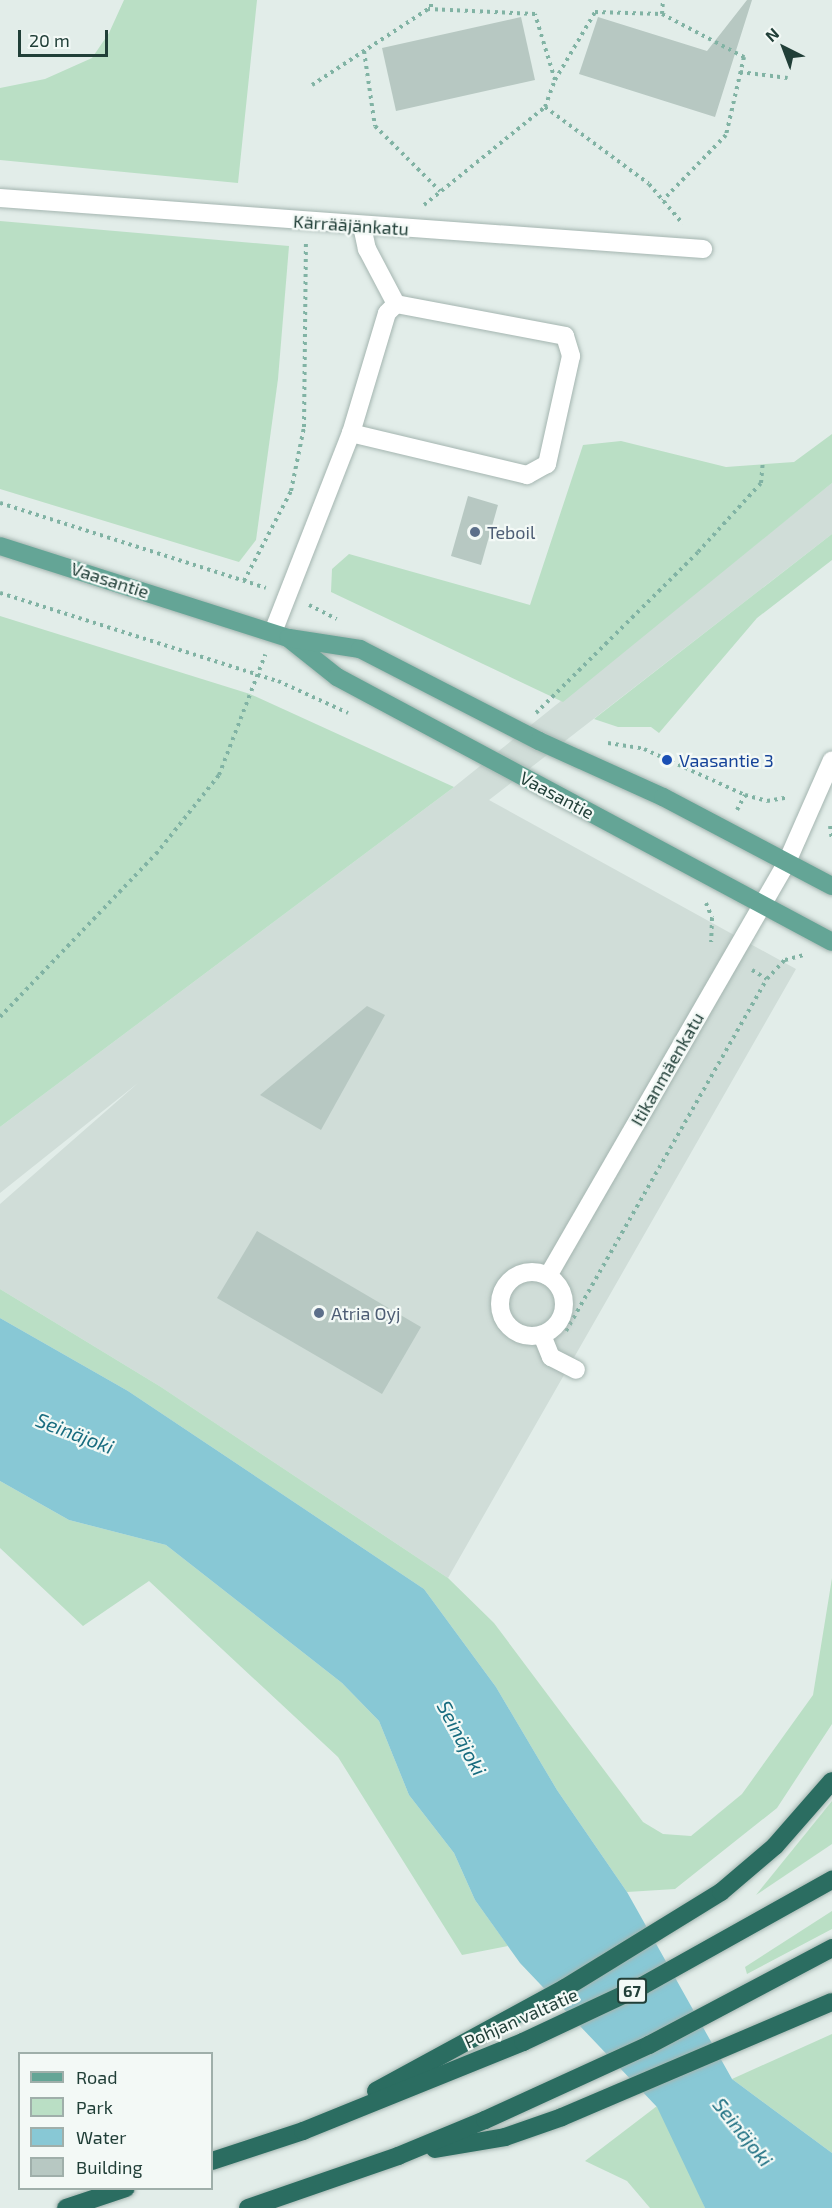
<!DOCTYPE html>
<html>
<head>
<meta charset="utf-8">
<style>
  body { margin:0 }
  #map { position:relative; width:832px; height:2208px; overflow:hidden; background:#e2ede9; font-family:"Exo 2",sans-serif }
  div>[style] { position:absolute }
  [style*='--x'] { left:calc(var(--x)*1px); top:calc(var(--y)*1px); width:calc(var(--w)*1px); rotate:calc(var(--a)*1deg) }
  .built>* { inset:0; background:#d0ddd8 }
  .green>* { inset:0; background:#badfc5 }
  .water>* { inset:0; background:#88c8d5 }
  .building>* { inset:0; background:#b7c8c2 }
  .path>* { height:4px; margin-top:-2px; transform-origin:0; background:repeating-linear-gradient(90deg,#81b3a4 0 3px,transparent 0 7.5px) }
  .roads { filter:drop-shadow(0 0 2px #a4b5b0) drop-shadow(0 0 2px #a4b5b0) }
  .minor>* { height:18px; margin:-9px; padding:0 9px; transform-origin:9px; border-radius:9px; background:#fff }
  .minor>.ring { margin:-9px; padding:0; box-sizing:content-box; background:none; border:18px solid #fff; border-radius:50% }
  .major>* { height:18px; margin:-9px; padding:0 9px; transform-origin:9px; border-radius:9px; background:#64a596 }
  .highway>* { height:18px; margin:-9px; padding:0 9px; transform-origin:9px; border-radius:9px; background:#2b6d61 }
  .dots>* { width:16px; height:16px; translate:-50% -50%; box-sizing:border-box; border:3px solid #f3f9f6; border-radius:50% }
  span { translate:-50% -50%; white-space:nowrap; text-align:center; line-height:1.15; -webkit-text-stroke:4.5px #f3f9f6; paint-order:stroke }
  .shield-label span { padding:2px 4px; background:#f3f9f6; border:2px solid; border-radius:4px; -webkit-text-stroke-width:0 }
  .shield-label { font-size:16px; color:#213f38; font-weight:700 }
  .street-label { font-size:18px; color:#213f38 }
  .service-label { font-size:18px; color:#4e5e75 }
  .left { translate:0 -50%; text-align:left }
  .transit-label { font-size:18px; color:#164399 }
  .water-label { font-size:20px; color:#186c7f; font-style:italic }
  .legend { position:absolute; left:18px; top:2052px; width:195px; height:138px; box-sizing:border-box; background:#f3f9f6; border:2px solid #9fafaa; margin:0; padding:8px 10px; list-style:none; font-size:18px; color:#213f38 }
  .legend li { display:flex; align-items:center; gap:12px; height:30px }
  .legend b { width:30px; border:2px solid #9fafaa }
  .north { position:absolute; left:754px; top:18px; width:60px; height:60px; -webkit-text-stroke:4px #f3f9f6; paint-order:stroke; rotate:318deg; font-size:16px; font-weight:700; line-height:24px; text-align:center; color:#213f38 }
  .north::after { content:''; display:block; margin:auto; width:21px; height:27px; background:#213f38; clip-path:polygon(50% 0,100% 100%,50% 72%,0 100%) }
  .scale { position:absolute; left:18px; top:30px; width:90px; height:27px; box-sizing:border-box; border:3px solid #213f38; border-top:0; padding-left:8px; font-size:18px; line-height:21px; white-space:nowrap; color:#213f38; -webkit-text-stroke:4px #f3f9f6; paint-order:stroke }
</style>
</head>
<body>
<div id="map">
  <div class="built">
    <div style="clip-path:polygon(832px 483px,832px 534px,489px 800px,796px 969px,448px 1578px,161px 1387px,0 1289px,0 1204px,138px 1083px,0 1193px,0 1127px,454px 787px)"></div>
  </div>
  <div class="green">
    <div style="clip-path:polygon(124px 0,257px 0,238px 183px,0 160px,0 88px,45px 79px,92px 58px,109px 33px)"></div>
    <div style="clip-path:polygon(0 221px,289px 246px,278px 379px,256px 540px,239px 562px,0 489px)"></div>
    <div style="clip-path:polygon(832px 434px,832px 483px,563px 702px,331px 592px,332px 569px,349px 554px,530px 605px,583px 445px,621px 441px,726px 467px,794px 462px)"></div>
    <div style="clip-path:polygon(832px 534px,832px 560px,757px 618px,659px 733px,651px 727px,618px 727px,594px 719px)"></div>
    <div style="clip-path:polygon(0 616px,250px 694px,454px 787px,0 1127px)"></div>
    <div style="clip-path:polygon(0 1289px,161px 1387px,448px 1578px,494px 1623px,643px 1822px,663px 1834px,691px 1836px,742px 1794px,813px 1695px,832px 1578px,832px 1724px,777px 1808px,675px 1889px,627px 1892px,557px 1790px,496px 1687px,424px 1589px,128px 1391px,0 1318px)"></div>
    <div style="clip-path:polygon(0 1481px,69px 1520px,166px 1545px,342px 1683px,379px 1721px,409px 1795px,454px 1853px,475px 1900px,508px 1946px,462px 1955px,338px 1757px,149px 1581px,83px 1626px,0 1548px)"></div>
    <div style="clip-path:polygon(832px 1801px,832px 1844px,756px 1895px)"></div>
    <div style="clip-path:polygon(832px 1911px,832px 1929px,747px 1974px,745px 1967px)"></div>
    <div style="clip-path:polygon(832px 2034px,832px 2153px,732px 2079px)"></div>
    <div style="clip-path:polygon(657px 2106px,684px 2157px,705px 2208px,650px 2208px,627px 2181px,585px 2161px)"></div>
  </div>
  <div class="water">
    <div style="clip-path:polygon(0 1318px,128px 1391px,424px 1589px,496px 1687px,557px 1790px,627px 1892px,732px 2079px,832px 2153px,832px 2208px,705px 2208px,657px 2107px,520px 1963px,475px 1900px,454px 1853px,409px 1795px,379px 1721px,342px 1683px,166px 1545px,69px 1520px,0 1481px)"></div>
  </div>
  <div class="building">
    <div style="clip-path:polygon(747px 0,752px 0,715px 117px,579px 74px,598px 17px,707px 51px)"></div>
    <div style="clip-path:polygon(521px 17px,535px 80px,396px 111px,382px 48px)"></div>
    <div style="clip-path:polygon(468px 496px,498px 505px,481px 565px,451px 556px)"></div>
    <div style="clip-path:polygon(367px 1006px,385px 1015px,321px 1130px,260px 1095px)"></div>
    <div style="clip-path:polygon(257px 1231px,421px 1327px,382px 1394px,217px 1298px)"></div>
  </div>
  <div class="path">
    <div style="--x:662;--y:14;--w:14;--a:-86"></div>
    <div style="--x:364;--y:51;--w:76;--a:81.7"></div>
    <div style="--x:375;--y:126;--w:92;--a:45"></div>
    <div style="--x:740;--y:72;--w:48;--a:7.1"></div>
    <div style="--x:555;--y:80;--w:79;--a:-59.5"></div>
    <div style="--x:595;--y:12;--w:67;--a:1.7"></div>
    <div style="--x:662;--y:14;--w:93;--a:27.7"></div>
    <div style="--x:744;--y:57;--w:80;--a:103"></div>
    <div style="--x:726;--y:135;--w:91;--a:134.1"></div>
    <div style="--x:312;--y:85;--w:142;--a:-33.2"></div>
    <div style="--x:431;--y:7;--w:7;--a:-90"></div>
    <div style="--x:545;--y:107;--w:129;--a:36.5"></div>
    <div style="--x:649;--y:184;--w:52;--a:49.6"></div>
    <div style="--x:424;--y:205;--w:156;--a:-39"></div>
    <div style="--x:545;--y:107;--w:29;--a:-70"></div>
    <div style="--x:555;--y:80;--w:69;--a:-106.9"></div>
    <div style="--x:535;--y:14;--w:107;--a:-177.3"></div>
    <div style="--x:0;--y:503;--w:279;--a:17.7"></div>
    <div style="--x:244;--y:581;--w:102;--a:-62.4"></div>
    <div style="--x:291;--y:491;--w:65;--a:-78.5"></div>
    <div style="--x:304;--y:427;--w:183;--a:-89.4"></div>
    <div style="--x:0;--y:593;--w:292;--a:17.6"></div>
    <div style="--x:278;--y:681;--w:77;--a:24.6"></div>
    <div style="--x:309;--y:605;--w:31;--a:27"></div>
    <div style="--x:536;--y:713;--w:228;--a:-44.8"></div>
    <div style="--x:698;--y:552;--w:93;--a:-47.6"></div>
    <div style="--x:761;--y:483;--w:22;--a:-85"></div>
    <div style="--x:608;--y:743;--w:36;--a:9"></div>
    <div style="--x:644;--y:749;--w:111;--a:24.5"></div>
    <div style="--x:745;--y:795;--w:23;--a:15"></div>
    <div style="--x:767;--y:801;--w:22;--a:-10"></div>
    <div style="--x:737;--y:810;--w:17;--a:-62"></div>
    <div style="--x:830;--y:826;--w:14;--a:82"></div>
    <div style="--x:706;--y:903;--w:16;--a:68"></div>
    <div style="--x:712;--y:918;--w:24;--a:92"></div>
    <div style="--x:752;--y:970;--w:17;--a:31"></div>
    <div style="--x:0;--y:1017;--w:226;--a:-46.3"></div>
    <div style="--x:156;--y:854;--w:101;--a:-51.4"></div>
    <div style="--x:219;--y:775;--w:129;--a:-69"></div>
    <div style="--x:566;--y:1331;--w:405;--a:-60.3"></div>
    <div style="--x:767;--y:979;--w:26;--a:-47"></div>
    <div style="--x:785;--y:960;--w:20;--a:-15"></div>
  </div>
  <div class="roads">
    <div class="minor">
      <div style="--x:0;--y:198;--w:705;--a:4.15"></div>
      <div style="--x:362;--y:226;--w:24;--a:78"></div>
      <div style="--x:367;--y:249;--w:62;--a:62.2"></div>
      <div style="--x:273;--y:632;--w:214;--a:-68.6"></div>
      <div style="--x:351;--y:433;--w:125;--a:-73.3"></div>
      <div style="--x:387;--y:313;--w:13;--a:-45"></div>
      <div style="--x:396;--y:304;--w:172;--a:10.7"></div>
      <div style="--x:565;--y:336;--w:21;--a:73"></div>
      <div style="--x:571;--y:356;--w:111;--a:102.5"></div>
      <div style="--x:547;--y:464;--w:23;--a:151"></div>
      <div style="--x:527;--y:475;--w:181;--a:-166.6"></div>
      <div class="ring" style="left:500px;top:1272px;width:46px;height:46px"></div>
      <div style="--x:548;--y:1276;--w:478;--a:-60"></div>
      <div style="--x:787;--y:862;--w:111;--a:-66.2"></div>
      <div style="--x:542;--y:1335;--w:24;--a:68"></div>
      <div style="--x:551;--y:1357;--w:28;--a:27"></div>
    </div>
    <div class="major">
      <div style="--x:0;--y:546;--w:302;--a:17.7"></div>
      <div style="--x:288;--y:638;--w:63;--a:38.5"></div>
      <div style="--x:337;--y:677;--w:561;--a:28.16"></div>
      <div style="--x:289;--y:638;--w:72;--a:8.8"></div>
      <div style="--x:360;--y:649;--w:201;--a:27.2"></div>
      <div style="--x:539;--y:741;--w:136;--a:24.3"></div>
      <div style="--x:663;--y:797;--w:191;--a:27.8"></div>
    </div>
    <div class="highway">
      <div style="--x:376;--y:2091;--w:215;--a:-28.6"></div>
      <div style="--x:565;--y:1988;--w:183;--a:-31.6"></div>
      <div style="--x:721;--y:1892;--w:71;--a:-40.4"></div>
      <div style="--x:775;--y:1846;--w:86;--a:-48.8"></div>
      <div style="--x:435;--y:2149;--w:71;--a:-9.7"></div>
      <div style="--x:505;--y:2137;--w:60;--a:-19.3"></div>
      <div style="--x:562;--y:2117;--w:293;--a:-23.1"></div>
      <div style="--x:212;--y:2161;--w:96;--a:-18.2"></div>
      <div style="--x:303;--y:2131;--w:237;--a:-22"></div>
      <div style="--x:523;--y:2042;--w:132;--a:-25.2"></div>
      <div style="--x:642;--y:1986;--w:218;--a:-29.2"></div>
      <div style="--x:66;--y:2208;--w:63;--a:-18.4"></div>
      <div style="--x:248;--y:2208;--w:159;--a:-19.1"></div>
      <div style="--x:398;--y:2156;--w:94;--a:-22.5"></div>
      <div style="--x:485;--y:2120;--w:180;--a:-24.6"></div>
      <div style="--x:649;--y:2045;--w:207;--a:-27.9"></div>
    </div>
  </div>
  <div class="dots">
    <div style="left:475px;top:532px;background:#5c6f8a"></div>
    <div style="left:667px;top:760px;background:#1a4fb4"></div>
    <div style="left:319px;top:1313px;background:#5c6f8a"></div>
  </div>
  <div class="shield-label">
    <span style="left:632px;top:1991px">67</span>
  </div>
  <div class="street-label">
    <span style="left:351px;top:225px;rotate:4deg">Kärrääjänkatu</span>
    <span style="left:110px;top:580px;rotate:18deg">Vaasantie</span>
    <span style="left:557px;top:795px;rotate:28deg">Vaasantie</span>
    <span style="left:667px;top:1069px;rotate:-60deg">Itikanmäenkatu</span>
    <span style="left:521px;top:2018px;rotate:-24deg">Pohjan valtatie</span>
  </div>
  <div class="service-label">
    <span class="left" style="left:487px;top:532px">Teboil</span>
    <span class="left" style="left:331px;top:1313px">Atria Oyj</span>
  </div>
  <div class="transit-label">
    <span class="left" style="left:679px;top:760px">Vaasantie 3</span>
  </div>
  <div class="water-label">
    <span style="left:75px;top:1433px;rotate:21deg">Seinäjoki</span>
    <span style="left:462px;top:1738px;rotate:62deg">Seinäjoki</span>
    <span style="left:743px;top:2132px;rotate:51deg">Seinäjoki</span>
  </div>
  <ul class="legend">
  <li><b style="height:8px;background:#64a596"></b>Road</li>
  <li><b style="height:16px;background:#badfc5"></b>Park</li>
  <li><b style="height:16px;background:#88c8d5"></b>Water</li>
  <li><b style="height:16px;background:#b7c8c2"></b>Building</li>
  </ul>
  <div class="north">N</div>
  <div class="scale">20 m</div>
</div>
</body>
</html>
